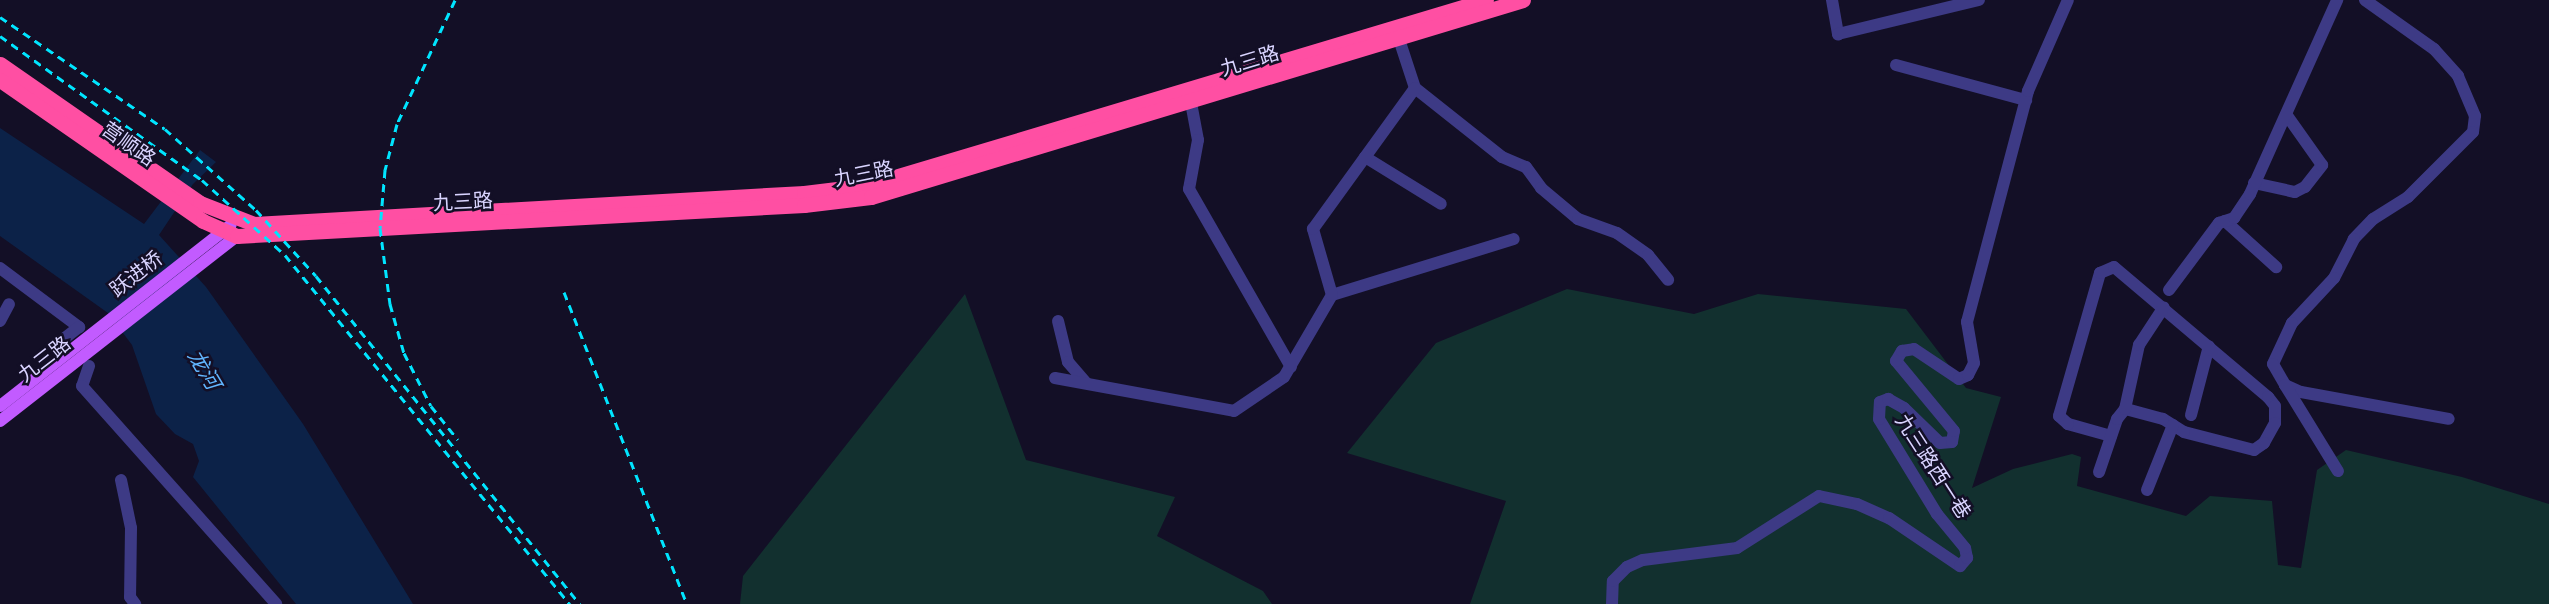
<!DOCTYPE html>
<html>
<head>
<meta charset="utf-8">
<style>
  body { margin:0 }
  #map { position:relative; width:2549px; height:604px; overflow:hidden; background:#130f26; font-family:"Alegreya Sans","Noto Sans SC",sans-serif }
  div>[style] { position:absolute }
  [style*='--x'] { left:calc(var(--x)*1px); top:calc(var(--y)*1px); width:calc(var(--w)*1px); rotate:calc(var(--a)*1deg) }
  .green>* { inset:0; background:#12302f }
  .water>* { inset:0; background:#0c2248 }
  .minor>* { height:12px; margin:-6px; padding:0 6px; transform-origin:6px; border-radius:6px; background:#3d3a85 }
  .major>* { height:12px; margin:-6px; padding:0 6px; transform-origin:6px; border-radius:6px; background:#c25bff }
  .highway>* { height:15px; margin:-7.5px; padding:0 7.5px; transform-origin:7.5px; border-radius:7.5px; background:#ff4fa3 }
  .rail>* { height:3px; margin-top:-1.5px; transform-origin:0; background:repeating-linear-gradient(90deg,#00e5ff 0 8px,transparent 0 14px) }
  span { translate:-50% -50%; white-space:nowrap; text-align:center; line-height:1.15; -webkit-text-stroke:5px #130f26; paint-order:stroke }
  .street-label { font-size:20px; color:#d9d4ff }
  .water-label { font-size:21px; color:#62b6ff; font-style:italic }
</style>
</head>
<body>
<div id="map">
  <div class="green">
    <div style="clip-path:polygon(1567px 289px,1694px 314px,1758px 294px,1906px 309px,1966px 388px,2001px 397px,1972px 488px,2013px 469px,2072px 454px,2081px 457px,2077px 486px,2186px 516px,2210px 496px,2272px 501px,2278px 565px,2301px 568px,2317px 470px,2346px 450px,2462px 477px,2549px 504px,2549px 604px,1470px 604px,1506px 501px,1347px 453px,1436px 343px)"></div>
    <div style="clip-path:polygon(965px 294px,1026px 460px,1175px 497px,1157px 536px,1263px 591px,1272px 604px,740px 604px,743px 576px)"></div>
  </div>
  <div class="water">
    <div style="clip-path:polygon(0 128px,144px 224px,200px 150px,216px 162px,193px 184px,159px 235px,206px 287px,303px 424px,413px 604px,296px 604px,193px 477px,199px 461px,193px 444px,175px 434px,156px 414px,132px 345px,108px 313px,0 236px)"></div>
  </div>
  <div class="minor">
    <div style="--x:1832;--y:0;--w:35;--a:80"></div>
    <div style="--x:1838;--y:34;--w:145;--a:-13.6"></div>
    <div style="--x:2365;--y:0;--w:85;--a:35.4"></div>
    <div style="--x:2434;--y:49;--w:36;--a:48"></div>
    <div style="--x:2458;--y:76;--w:43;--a:67"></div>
    <div style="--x:2475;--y:116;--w:16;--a:97"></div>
    <div style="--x:2473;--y:132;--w:92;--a:135"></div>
    <div style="--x:2408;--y:197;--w:41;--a:147.8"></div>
    <div style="--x:2373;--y:219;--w:28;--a:134"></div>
    <div style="--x:2354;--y:239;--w:44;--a:117.1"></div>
    <div style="--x:2334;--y:278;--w:62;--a:133"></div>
    <div style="--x:2292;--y:323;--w:45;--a:114.9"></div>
    <div style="--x:2273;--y:364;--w:24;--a:60"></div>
    <div style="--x:2285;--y:385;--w:17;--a:24"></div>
    <div style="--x:2301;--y:392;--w:150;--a:10.3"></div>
    <div style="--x:1396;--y:30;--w:61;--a:71.9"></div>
    <div style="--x:1415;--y:88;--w:111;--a:38.4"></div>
    <div style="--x:1502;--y:157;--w:26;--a:23"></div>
    <div style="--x:1526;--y:167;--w:26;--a:54"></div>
    <div style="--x:1541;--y:188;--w:48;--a:40"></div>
    <div style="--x:1578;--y:219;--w:41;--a:19.7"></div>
    <div style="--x:1617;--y:233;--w:38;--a:35"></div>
    <div style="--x:1648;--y:255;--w:32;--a:51"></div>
    <div style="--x:1896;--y:65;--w:135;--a:15.1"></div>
    <div style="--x:1189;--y:92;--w:49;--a:79.4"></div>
    <div style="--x:1198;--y:140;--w:50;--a:100.4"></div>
    <div style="--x:1189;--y:189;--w:205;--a:60.2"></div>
    <div style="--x:1365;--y:157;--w:89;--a:31.7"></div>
    <div style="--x:2254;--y:183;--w:42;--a:12.4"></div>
    <div style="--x:2295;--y:192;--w:11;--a:-27"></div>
    <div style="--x:2305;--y:187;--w:28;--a:-52"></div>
    <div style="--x:2322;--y:165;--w:62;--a:-125.2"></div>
    <div style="--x:2225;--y:221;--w:69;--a:42"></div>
    <div style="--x:0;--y:268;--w:99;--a:36.8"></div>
    <div style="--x:79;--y:327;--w:18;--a:142"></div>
    <div style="--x:2169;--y:290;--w:84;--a:-53.3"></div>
    <div style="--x:2219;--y:223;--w:16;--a:-18"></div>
    <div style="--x:2234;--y:218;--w:29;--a:-56"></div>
    <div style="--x:2250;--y:194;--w:213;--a:-65.8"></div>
    <div style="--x:1332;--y:295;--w:190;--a:-17.1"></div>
    <div style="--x:0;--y:321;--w:19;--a:-62"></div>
    <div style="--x:1058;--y:321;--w:42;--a:76.3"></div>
    <div style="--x:1068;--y:362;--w:28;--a:49"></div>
    <div style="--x:89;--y:366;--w:21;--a:109"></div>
    <div style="--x:82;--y:386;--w:292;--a:48.3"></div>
    <div style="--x:1055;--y:378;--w:182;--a:10.4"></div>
    <div style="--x:1234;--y:411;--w:60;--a:-34.2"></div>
    <div style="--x:1284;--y:377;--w:95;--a:-59.7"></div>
    <div style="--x:1332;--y:295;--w:69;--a:-106.1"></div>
    <div style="--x:1313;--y:229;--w:174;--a:-54.1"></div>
    <div style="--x:2285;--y:385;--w:101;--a:58.4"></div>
    <div style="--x:2191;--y:415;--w:71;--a:-75.4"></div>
    <div style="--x:2111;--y:436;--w:45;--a:-164.4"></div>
    <div style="--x:2068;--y:424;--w:12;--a:-138"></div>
    <div style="--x:2059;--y:416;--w:149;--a:-74"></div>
    <div style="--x:2100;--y:273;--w:15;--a:-23"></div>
    <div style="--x:2114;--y:267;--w:202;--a:40.2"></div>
    <div style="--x:2268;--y:397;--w:11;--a:52"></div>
    <div style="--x:2275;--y:406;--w:17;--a:90"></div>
    <div style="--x:2275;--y:423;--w:23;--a:119"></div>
    <div style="--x:2264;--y:443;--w:12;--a:145"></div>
    <div style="--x:2254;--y:450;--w:72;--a:-165.6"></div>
    <div style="--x:2184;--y:432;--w:25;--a:-148"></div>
    <div style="--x:2163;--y:419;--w:39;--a:-165"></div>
    <div style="--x:2099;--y:472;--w:56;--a:-71.2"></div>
    <div style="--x:2117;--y:419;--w:13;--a:-51"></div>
    <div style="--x:2125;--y:409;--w:66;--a:-77.7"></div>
    <div style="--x:2139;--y:345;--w:45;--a:-56.7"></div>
    <div style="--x:121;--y:480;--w:49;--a:78.2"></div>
    <div style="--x:131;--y:528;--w:69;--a:90.8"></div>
    <div style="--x:130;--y:597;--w:9;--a:54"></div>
    <div style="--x:2147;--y:490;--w:70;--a:-68.2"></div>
    <div style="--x:1612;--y:604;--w:23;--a:-88"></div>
    <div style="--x:1613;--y:581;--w:20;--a:-45"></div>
    <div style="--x:1627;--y:567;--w:17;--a:-24"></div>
    <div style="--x:1643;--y:560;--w:95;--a:-7.3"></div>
    <div style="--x:1737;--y:548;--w:97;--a:-32.4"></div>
    <div style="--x:1819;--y:496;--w:39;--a:12"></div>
    <div style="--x:1857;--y:504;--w:35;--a:24"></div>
    <div style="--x:1889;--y:518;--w:86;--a:34.1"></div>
    <div style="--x:1960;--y:566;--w:11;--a:-49"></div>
    <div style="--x:1967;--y:558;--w:10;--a:-101"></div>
    <div style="--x:1965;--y:548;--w:44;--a:-129.5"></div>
    <div style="--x:1937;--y:514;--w:111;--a:-121.4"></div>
    <div style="--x:1879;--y:419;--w:17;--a:-87"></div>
    <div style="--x:1880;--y:402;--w:9;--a:-21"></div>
    <div style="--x:1888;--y:399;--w:18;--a:29"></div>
    <div style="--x:1904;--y:408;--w:50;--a:44.2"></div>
    <div style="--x:1940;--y:443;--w:12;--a:-5"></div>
    <div style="--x:1952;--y:442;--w:11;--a:-80"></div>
    <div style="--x:1954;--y:431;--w:91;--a:-129.6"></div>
    <div style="--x:1896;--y:361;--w:12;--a:-59"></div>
    <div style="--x:1902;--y:351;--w:12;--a:-9"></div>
    <div style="--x:1914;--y:349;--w:54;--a:33.7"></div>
    <div style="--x:1959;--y:379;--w:10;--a:-24"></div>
    <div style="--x:1968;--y:375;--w:13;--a:-63"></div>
    <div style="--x:1974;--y:363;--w:42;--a:-99.7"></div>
    <div style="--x:1967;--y:322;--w:239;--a:-75.2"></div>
    <div style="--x:2028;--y:91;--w:99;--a:-66.3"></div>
  </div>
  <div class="major">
    <div style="--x:0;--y:406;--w:293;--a:-38.1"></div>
    <div style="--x:0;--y:421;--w:301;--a:-38"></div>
  </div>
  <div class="highway">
    <div style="--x:0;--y:64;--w:244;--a:34.8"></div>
    <div style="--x:200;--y:203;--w:58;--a:21.3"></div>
    <div style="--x:254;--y:224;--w:551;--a:-3.23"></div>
    <div style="--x:804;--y:193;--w:64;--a:-7.1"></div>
    <div style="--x:868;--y:185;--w:645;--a:-16.67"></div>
    <div style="--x:0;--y:80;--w:247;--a:34.8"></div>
    <div style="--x:203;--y:221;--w:37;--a:24"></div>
    <div style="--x:237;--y:236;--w:568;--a:-3.13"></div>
    <div style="--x:804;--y:205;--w:67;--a:-6.8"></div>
    <div style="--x:871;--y:197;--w:681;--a:-16.81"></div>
  </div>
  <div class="rail">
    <div style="--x:455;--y:0;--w:137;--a:115.1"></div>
    <div style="--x:397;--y:124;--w:48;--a:104.6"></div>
    <div style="--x:385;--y:170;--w:58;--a:94.9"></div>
    <div style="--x:380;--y:228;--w:77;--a:82.5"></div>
    <div style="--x:390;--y:304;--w:51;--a:74.1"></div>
    <div style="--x:404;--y:353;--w:59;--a:63"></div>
    <div style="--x:431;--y:406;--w:43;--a:51.5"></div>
    <div style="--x:0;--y:17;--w:199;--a:34.2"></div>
    <div style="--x:165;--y:129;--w:122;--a:41.7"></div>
    <div style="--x:256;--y:210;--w:89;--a:47.7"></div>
    <div style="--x:316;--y:276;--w:421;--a:51.2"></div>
    <div style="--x:0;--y:36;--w:248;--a:35.5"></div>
    <div style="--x:202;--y:180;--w:112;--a:42.1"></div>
    <div style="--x:285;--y:255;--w:451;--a:50.8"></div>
    <div style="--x:564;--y:292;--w:335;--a:68.5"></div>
  </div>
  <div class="street-label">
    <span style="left:1250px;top:62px;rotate:-17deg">九三路</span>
    <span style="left:128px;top:145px;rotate:35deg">营顺路</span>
    <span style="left:864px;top:175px;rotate:-11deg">九三路</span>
    <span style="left:463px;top:203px;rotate:-3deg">九三路</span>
    <span style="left:137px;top:275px;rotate:-38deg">跃进桥</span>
    <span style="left:45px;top:360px;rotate:-38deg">九三路</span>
    <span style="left:1932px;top:467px;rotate:57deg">九三路西一巷</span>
  </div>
  <div class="water-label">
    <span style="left:203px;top:370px;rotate:59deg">龙河</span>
  </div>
</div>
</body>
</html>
